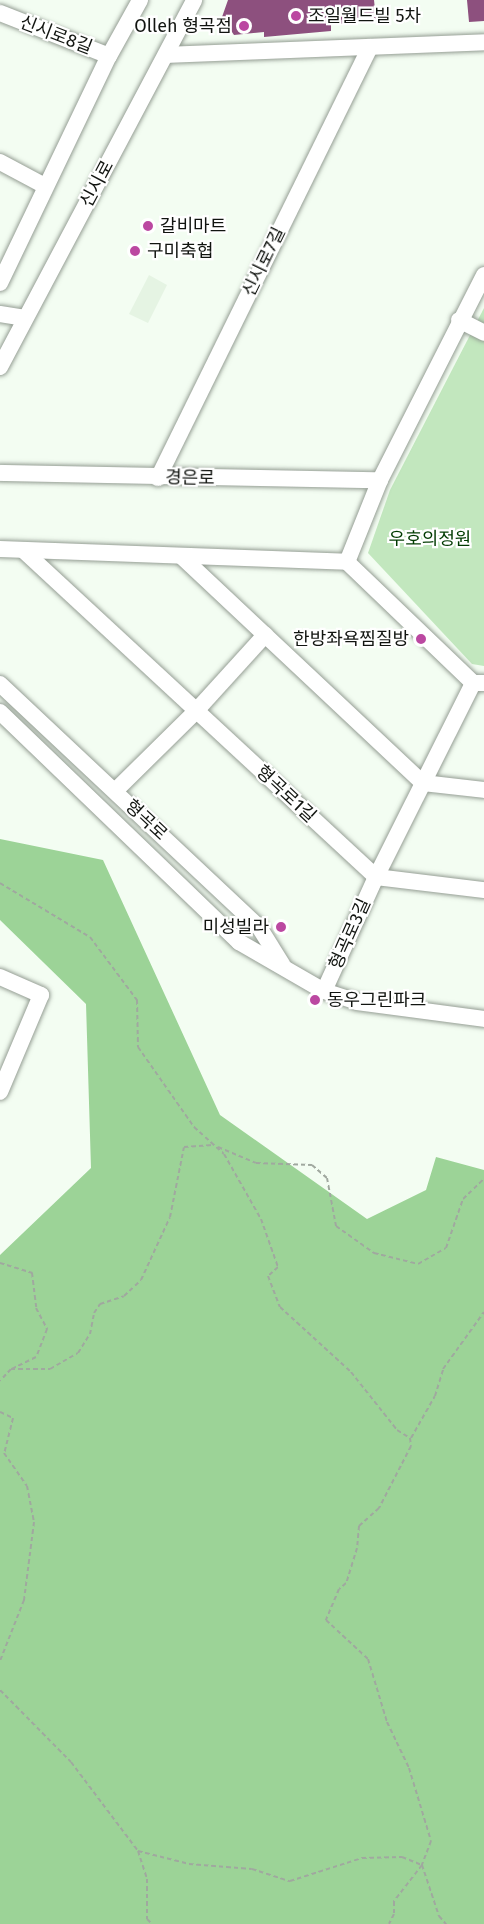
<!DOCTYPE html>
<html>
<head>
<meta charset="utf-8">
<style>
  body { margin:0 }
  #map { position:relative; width:484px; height:1924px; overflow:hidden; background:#f3fdf2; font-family:"Fira Sans","Noto Sans KR",sans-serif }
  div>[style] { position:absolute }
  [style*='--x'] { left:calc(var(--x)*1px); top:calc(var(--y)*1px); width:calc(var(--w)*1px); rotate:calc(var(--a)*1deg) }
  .built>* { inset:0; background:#e5f4e3 }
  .green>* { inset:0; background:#c2e7be }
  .forest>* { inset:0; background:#9cd397 }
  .building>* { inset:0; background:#8d507e }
  .path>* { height:2px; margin-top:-1px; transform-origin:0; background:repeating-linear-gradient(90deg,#a0a89f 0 4.5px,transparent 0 7.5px) }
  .roads { filter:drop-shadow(0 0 2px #959e94) drop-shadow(0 0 2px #959e94) }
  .minor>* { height:16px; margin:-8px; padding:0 8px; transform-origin:8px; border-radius:8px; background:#fff }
  .dots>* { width:16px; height:16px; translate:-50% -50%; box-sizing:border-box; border:3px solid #fff; border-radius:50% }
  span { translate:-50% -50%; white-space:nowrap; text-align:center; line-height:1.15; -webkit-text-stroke:4.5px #fff; paint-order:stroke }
  .poi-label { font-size:18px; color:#111410 }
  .left { translate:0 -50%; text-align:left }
  .right { translate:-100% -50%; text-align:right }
  .street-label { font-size:18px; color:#111410 }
  .park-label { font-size:18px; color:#003b00 }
</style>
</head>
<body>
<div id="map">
  <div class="built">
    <div style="clip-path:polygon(149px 275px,167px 285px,148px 323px,129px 314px)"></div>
  </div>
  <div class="green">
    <div style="clip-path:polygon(484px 308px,484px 666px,472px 664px,368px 553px,390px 490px)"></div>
  </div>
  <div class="forest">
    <div style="clip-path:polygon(0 839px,103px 860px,220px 1115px,367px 1219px,426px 1190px,436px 1157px,484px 1170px,484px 1924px,0 1924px,0 1255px,91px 1168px,86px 1004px,0 920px)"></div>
  </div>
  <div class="building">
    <div style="clip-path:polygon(228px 0,374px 0,376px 19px,331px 25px,331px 31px,264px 37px,264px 32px,234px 35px,222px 17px)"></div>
    <div style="clip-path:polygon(467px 0,484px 0,484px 21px,469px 22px)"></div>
  </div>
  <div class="path">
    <div style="--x:0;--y:883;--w:105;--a:31"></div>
    <div style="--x:90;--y:937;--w:79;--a:53.3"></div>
    <div style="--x:137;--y:1000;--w:47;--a:88.8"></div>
    <div style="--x:138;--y:1047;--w:98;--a:55"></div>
    <div style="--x:194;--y:1127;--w:40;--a:42"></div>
    <div style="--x:224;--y:1154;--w:75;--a:60.4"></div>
    <div style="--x:261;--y:1219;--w:51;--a:70.5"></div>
    <div style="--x:278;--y:1267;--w:13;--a:138"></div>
    <div style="--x:268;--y:1276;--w:33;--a:69"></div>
    <div style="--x:280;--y:1307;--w:96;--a:42.5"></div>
    <div style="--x:351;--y:1372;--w:74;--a:51.6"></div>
    <div style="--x:397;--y:1430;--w:15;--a:32"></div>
    <div style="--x:410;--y:1438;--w:8;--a:83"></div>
    <div style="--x:411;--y:1446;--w:70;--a:117.3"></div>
    <div style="--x:379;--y:1508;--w:27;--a:138"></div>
    <div style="--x:359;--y:1526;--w:22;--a:95"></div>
    <div style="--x:357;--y:1548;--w:37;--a:107"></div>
    <div style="--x:346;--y:1583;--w:9;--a:139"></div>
    <div style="--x:339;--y:1589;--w:34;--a:113"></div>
    <div style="--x:326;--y:1620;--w:57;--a:42.9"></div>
    <div style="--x:368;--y:1659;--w:66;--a:73.2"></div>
    <div style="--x:387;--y:1722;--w:51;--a:64.4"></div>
    <div style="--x:409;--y:1768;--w:76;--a:73.2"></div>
    <div style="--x:431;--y:1841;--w:26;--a:111"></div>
    <div style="--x:422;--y:1865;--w:46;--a:127.9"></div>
    <div style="--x:394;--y:1901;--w:13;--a:90"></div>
    <div style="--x:394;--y:1914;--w:11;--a:117"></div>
    <div style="--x:218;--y:1147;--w:41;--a:22.8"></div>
    <div style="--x:256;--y:1163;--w:56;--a:2"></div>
    <div style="--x:312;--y:1165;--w:20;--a:41"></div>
    <div style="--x:327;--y:1178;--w:49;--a:79.4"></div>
    <div style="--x:336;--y:1226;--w:47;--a:35.4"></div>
    <div style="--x:374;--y:1253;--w:45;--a:14"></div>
    <div style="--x:418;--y:1264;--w:32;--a:-30"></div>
    <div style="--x:446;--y:1248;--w:52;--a:-70.9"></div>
    <div style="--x:463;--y:1199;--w:29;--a:-44"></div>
    <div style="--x:0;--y:1263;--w:34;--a:17"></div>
    <div style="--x:32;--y:1273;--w:35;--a:83"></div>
    <div style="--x:36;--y:1308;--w:24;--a:62"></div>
    <div style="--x:47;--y:1329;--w:30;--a:111"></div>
    <div style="--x:36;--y:1357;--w:28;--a:154"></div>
    <div style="--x:11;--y:1369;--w:16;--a:133"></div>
    <div style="--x:11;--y:1369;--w:39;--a:0"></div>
    <div style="--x:50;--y:1369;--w:32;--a:-30"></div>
    <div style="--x:78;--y:1353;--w:22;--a:-58"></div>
    <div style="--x:90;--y:1334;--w:21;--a:-79"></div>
    <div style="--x:94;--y:1313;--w:11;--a:-56"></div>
    <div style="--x:100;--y:1304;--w:25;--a:-18"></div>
    <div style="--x:124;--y:1296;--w:23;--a:-43"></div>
    <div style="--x:141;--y:1280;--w:69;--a:-65.3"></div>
    <div style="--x:170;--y:1217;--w:71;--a:-78.7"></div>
    <div style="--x:184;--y:1147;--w:29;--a:-4"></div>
    <div style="--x:0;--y:1412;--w:14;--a:25"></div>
    <div style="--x:13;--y:1418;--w:36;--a:104"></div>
    <div style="--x:4;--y:1453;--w:40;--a:55.1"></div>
    <div style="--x:27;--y:1486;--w:37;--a:79"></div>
    <div style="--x:34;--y:1522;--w:79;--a:97.3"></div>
    <div style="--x:24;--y:1600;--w:66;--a:111.5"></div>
    <div style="--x:411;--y:1438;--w:48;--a:-60.3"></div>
    <div style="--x:435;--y:1396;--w:28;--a:-73"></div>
    <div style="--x:443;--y:1369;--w:70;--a:-54.3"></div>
    <div style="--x:0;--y:1690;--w:101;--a:45.4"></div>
    <div style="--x:71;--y:1762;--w:111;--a:53"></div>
    <div style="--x:138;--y:1851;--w:29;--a:72"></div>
    <div style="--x:147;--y:1879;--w:40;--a:90"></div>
    <div style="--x:147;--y:1919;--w:7;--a:45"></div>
    <div style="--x:138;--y:1851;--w:53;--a:14.3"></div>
    <div style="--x:189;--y:1864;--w:63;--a:4.5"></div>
    <div style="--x:252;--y:1869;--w:40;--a:18"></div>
    <div style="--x:290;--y:1881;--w:76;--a:-17.7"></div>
    <div style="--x:362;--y:1858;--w:40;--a:-1.4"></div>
    <div style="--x:402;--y:1857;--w:22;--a:22"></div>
    <div style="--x:422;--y:1865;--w:54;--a:71.6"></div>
    <div style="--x:439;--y:1916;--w:11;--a:49"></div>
  </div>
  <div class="roads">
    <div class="minor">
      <div style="--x:0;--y:13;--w:117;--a:21.5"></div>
      <div style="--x:166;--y:55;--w:318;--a:-2.3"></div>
      <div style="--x:0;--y:162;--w:51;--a:28.1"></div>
      <div style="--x:484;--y:275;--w:230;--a:116.9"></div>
      <div style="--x:380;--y:480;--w:88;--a:111.9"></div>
      <div style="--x:347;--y:562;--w:175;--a:43.8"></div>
      <div style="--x:473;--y:683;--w:11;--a:0"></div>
      <div style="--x:0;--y:283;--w:252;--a:-64.4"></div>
      <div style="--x:109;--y:56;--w:64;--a:-61"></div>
      <div style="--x:0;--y:314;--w:24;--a:9"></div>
      <div style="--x:459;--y:320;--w:28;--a:27"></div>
      <div style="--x:0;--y:367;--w:415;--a:-62.1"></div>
      <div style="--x:0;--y:473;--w:380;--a:1.1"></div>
      <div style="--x:158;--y:478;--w:480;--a:-63.8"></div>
      <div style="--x:0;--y:549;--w:347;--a:2.1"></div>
      <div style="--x:24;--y:551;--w:480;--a:42.8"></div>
      <div style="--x:376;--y:877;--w:109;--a:6.9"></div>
      <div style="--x:181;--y:556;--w:332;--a:43.2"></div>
      <div style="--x:423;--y:783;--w:61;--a:6.5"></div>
      <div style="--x:0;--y:684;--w:355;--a:43.2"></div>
      <div style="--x:259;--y:927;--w:44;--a:58.1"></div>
      <div style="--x:0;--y:712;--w:332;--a:43.9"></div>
      <div style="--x:239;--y:942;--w:98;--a:30"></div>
      <div style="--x:324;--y:991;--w:35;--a:18"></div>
      <div style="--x:357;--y:1002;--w:128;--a:7.6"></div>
      <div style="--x:115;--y:791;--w:114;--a:-44.6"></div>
      <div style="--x:196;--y:711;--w:103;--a:-47.8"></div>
      <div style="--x:0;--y:977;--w:45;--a:23.7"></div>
      <div style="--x:41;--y:995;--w:105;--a:112.9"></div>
      <div style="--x:324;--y:991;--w:125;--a:-65.5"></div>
      <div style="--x:376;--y:877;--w:217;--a:-63.4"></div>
    </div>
  </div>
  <div class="dots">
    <div style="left:296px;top:16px;background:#bb48a1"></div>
    <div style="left:244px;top:26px;background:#bb48a1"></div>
    <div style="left:148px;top:226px;background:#bb48a1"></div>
    <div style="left:135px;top:251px;background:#bb48a1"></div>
    <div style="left:421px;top:639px;background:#bb48a1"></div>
    <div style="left:281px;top:927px;background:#bb48a1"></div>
    <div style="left:315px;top:1000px;background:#bb48a1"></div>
  </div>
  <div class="poi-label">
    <span class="left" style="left:308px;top:16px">조일월드빌 5차</span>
    <span class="right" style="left:232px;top:26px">Olleh 형곡점</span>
    <span class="left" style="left:160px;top:226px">갈비마트</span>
    <span class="left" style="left:147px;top:251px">구미축협</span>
    <span class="right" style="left:409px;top:639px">한방좌욕찜질방</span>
    <span class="right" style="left:269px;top:927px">미성빌라</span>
    <span class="left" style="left:327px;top:1000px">동우그린파크</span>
  </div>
  <div class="street-label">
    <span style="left:56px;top:35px;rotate:21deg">신시로8길</span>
    <span style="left:97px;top:184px;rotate:-62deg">신시로</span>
    <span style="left:264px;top:262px;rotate:-64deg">신시로7길</span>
    <span style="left:190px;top:478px;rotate:1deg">경은로</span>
    <span style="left:286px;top:794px;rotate:43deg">형곡로1길</span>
    <span style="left:146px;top:820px;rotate:43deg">형곡로</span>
    <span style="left:350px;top:934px;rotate:-66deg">형곡로3길</span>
  </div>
  <div class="park-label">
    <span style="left:430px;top:539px">우호의정원</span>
  </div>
</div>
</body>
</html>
